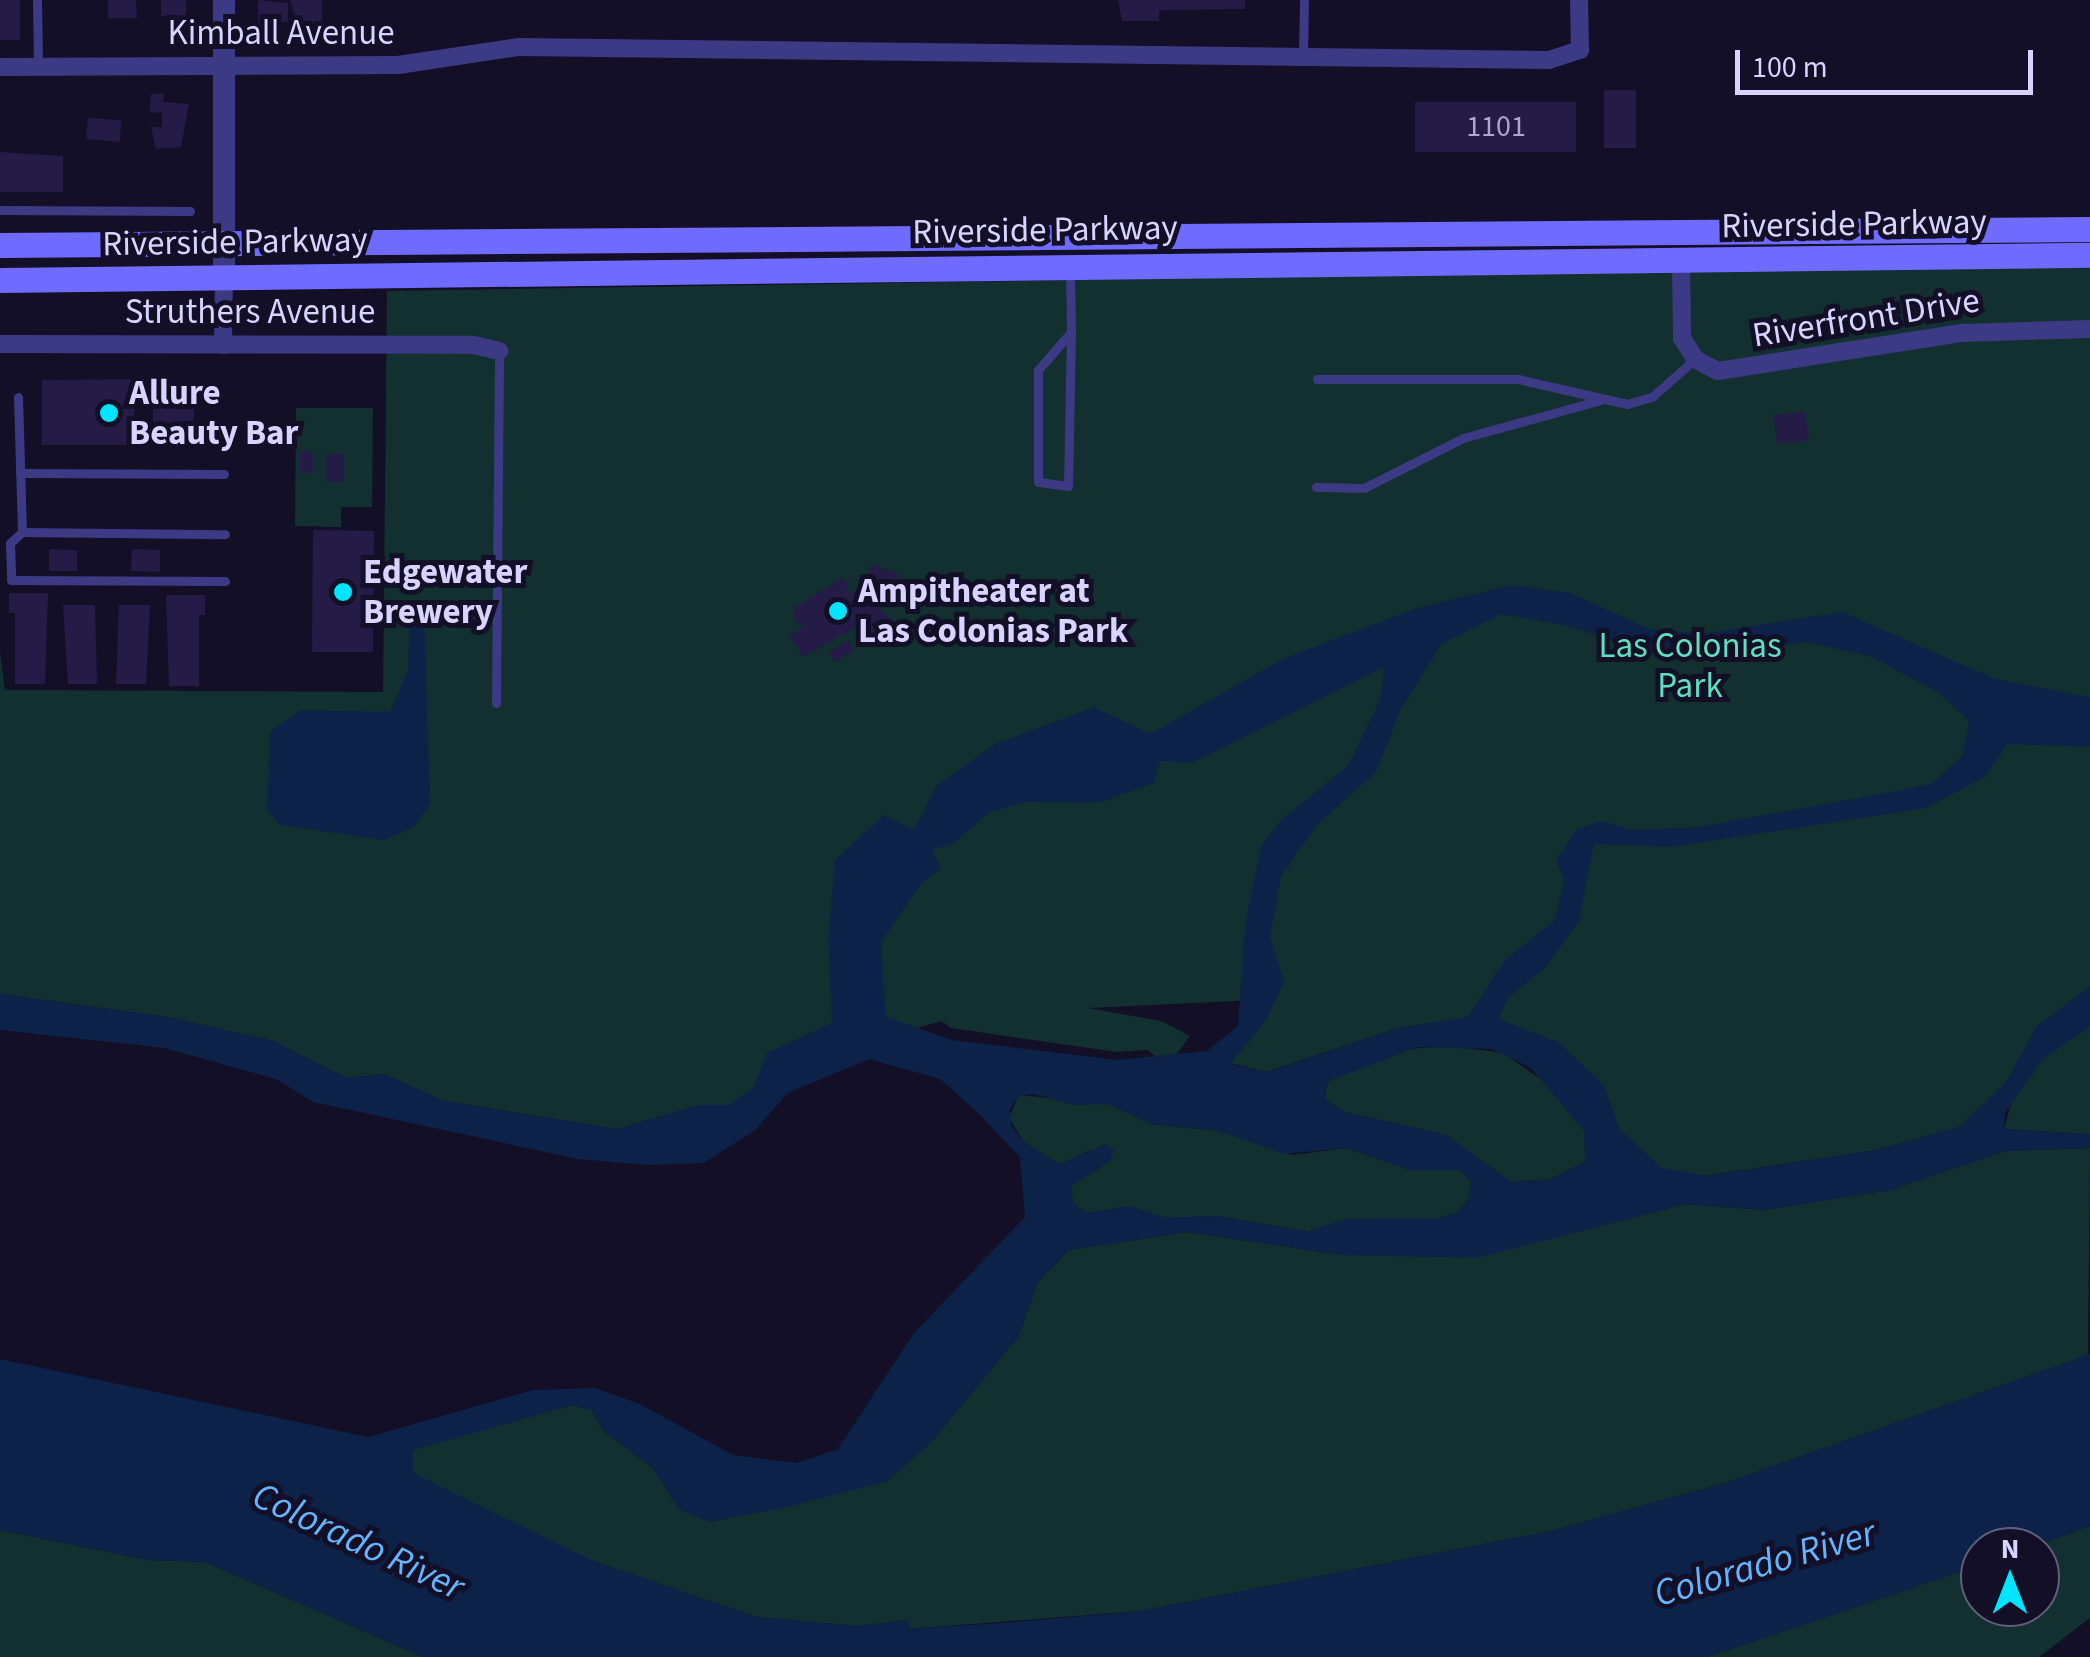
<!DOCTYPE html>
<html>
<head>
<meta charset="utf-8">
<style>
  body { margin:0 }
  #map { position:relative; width:2090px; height:1657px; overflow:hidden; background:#130f26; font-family:"Source Sans 3",sans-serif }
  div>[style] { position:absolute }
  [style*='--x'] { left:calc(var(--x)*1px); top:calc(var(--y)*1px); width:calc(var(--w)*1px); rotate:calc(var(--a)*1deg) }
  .green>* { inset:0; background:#12302f }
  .water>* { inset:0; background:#0c2248 }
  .building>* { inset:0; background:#241b47 }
  .service>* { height:9px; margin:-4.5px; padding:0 4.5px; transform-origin:4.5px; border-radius:4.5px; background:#3d3a85 }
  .minor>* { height:18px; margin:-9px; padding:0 9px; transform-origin:9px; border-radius:9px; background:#3d3a85 }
  .tertiary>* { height:22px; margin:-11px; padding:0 11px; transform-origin:11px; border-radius:11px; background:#3d3a85 }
  .secondary>* { height:25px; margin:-12.5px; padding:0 12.5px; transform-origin:12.5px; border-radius:12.5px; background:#6f6bff }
  .dots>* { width:28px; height:28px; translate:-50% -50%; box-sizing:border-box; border:5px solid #130f26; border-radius:50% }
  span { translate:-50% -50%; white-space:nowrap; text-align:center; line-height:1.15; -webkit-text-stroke:10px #130f26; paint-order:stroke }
  .number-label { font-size:30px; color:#aca6d1 }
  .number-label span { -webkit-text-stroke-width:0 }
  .street-label { font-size:35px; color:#d9d4ff }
  .poi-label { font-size:35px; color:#d9d4ff; font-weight:700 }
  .left { translate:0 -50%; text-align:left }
  .park-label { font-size:35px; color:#5fe0c0 }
  .water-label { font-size:38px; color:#62b6ff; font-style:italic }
  .north { position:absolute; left:1960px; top:1527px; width:100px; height:100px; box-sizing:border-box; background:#130f26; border:2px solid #625e7d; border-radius:50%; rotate:0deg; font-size:28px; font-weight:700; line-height:40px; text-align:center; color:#d9d4ff }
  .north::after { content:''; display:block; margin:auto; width:35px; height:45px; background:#00e5ff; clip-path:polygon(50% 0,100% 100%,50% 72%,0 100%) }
  .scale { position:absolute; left:1735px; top:50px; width:298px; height:45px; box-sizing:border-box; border:5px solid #d9d4ff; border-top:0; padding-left:12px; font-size:30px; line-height:35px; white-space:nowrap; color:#d9d4ff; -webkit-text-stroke:8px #130f26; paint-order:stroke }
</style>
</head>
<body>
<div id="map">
  <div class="green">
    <div style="clip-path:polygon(2090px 264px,2090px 1134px,2004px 1129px,2011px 1104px,1979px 1108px,1959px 1127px,1876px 1150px,1705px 1176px,1662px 1169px,1619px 1129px,1603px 1084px,1452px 1020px,1398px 1028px,1266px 1072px,1230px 1063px,1275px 999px,1088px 1008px,1161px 1021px,1190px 1036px,1176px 1055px,1157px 1057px,1147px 1050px,1117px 1052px,951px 1028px,941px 1021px,808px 1061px,729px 1105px,700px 1105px,617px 1129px,443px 1101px,384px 1074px,347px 1078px,273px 1041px,167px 1017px,0 994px,0 651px,5px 690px,383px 692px,387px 291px)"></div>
    <div style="clip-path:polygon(296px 408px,373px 408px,372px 507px,341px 507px,341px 527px,295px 526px)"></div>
    <div style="clip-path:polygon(1452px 1046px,1503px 1053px,1551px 1086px,1584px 1131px,1589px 1146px,1585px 1162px,1551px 1179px,1511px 1182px,1446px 1135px,1344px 1112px,1325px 1099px,1327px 1082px,1345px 1074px,1407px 1049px)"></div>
    <div style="clip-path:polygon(1019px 1095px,1109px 1104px,1151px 1124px,1219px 1131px,1292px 1155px,1346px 1148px,1410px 1170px,1460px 1170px,1471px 1181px,1469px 1198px,1458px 1212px,1438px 1219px,1334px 1223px,1308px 1232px,1217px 1216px,1167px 1218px,1122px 1207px,1088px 1213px,1073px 1204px,1071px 1186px,1110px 1161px,1089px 1151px,1059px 1165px,1024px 1142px,1009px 1118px)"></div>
    <div style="clip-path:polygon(2090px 1148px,2088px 1355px,1728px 1482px,1551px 1531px,1140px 1611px,909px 1629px,909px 1620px,857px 1626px,756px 1617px,593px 1561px,451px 1496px,413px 1473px,408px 1459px,413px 1450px,477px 1429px,573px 1405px,592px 1410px,603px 1431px,653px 1468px,679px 1509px,710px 1522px,887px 1481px,931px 1442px,1018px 1337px,1038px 1282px,1069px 1250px,1187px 1232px,1342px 1255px,1543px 1239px,1686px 1204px,1764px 1210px,1890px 1190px,2005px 1151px)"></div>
    <div style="clip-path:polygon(2090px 1526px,2090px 1618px,2039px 1657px,1707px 1657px,1980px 1565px,1980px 1607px,2040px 1607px,2040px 1547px,2032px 1547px)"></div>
    <div style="clip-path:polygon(0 1530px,148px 1560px,205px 1562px,423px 1657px,0 1657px)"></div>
  </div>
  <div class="water">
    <div style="clip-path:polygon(evenodd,1511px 585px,1570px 593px,1647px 628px,1701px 634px,1842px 612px,1995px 679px,2090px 697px,2090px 747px,2007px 744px,1986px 776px,1926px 808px,1671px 847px,1594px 844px,1579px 921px,1545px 968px,1508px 998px,1499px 1019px,1558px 1042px,1603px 1084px,1619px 1129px,1662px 1168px,1706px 1176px,1876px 1150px,1959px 1127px,2006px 1082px,2036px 1027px,2090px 986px,2090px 1027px,2043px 1059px,2005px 1113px,2004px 1129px,2090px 1134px,2090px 1148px,2005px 1151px,1890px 1190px,1764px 1210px,1686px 1204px,1476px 1258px,1342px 1255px,1187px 1232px,1069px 1250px,1038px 1282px,1018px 1337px,931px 1442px,887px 1481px,791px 1506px,709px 1522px,679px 1509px,653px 1468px,603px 1431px,592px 1410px,573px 1405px,413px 1450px,413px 1473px,593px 1561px,756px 1617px,857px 1626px,909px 1620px,910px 1629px,1015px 1622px,1140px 1611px,1551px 1531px,1728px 1482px,2090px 1354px,2090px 1526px,2032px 1547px,1980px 1547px,1980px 1565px,1707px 1657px,423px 1657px,205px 1562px,148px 1560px,0 1530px,0 1359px,368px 1437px,533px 1390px,595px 1388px,640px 1404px,733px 1455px,797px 1463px,838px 1449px,914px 1333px,1025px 1217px,1020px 1157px,976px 1111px,940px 1079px,869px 1059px,788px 1093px,754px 1131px,704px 1163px,647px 1165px,578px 1159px,313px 1102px,276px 1079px,164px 1048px,0 1030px,0 994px,167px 1017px,273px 1041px,347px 1078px,384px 1074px,443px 1101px,617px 1129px,700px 1105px,729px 1105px,754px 1087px,767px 1053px,832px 1023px,828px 937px,835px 860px,884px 815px,914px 830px,936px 786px,995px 744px,1094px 707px,1150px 734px,1285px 658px,1417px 608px,1511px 585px,1501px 614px,1568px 626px,1655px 654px,1734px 654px,1806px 642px,1870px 656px,1939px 693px,1969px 721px,1962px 756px,1931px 784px,1870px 796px,1698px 827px,1630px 830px,1602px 821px,1577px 829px,1556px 860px,1564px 879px,1555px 920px,1504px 961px,1468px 1017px,1398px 1028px,1267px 1072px,1230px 1064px,1267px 1019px,1284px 982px,1270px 937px,1281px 876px,1317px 825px,1376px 772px,1400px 711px,1441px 644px,1501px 614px,1511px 585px,1384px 667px,1380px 700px,1348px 766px,1280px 821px,1261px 846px,1245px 924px,1238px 1026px,1207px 1051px,1117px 1060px,952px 1040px,886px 1017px,881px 942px,921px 884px,941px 868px,932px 850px,955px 842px,990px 812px,1025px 802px,1098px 803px,1154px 783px,1160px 761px,1192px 763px,1384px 667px,1511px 585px,1417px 1047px,1492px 1049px,1531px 1068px,1584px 1131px,1585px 1162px,1551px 1179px,1511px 1182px,1446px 1135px,1344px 1112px,1325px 1099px,1327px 1082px,1417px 1047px,1511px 585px,1034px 1094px,1074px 1105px,1109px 1104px,1151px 1124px,1219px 1131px,1284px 1154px,1346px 1148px,1410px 1170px,1460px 1170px,1471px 1181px,1469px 1198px,1458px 1212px,1438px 1219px,1346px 1219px,1308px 1232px,1217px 1216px,1167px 1218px,1130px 1206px,1088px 1213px,1073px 1204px,1071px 1186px,1110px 1161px,1114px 1149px,1105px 1144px,1059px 1165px,1024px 1142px,1011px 1126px,1010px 1110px,1019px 1095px,1034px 1094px)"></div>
    <div style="clip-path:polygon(410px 605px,424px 616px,430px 803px,414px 827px,383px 840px,280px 825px,267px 810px,270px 732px,301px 710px,390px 712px,408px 670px)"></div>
  </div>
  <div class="building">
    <div style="clip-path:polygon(0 0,20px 0,20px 40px,0 40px)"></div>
    <div style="clip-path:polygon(108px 0,136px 0,137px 18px,108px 18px)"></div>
    <div style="clip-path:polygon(161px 0,186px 0,186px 17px,161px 16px)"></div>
    <div style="clip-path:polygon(258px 0,288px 3px,288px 22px,258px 22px)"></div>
    <div style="clip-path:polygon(290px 0,322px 0,322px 31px,297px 23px)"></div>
    <div style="clip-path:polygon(1118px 0,1245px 0,1245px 9px,1159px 10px,1159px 21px,1122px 21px)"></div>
    <div style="clip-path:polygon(1604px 90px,1636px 90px,1636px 148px,1604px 148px)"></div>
    <div style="clip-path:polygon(151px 94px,164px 94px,163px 102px,189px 104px,181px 147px,156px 149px,151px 127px,162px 127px,162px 113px,150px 112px)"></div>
    <div style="clip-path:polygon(1415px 102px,1576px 102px,1576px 152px,1415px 152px)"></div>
    <div style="clip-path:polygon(88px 118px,121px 120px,120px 142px,86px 139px)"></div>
    <div style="clip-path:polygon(0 152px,63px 156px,63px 192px,0 192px)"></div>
    <div style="clip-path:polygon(135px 379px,134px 445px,42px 445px,42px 380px)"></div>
    <div style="clip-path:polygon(153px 382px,177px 382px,194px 401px,194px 444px,153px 444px)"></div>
    <div style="clip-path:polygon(1805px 411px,1809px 440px,1777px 444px,1773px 415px)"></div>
    <div style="clip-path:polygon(300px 451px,313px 451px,313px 473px,300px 473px)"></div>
    <div style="clip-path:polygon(344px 454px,344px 482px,326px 482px,326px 455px)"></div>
    <div style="clip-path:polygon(313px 530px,374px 531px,373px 652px,312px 652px)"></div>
    <div style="clip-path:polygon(49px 549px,77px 550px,77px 571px,49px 571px)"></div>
    <div style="clip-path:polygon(132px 549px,160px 550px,160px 572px,131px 571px)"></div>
    <div style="clip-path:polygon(872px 564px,900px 575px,877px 607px,894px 621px,868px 646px,855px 628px,803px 657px,789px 636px,804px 626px,795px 621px,793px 609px,840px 578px,850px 582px,845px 586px,850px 594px,864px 585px)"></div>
    <div style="clip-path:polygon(9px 593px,48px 593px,45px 684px,15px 684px,15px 613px,9px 613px)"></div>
    <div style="clip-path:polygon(166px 595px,205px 595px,205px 615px,199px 615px,199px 686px,169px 686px)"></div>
    <div style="clip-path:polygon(63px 605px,95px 605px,97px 684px,68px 684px)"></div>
    <div style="clip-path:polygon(119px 605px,150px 605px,146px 684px,116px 684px)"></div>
    <div style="clip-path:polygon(848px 640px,854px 650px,835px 662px,829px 652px)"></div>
  </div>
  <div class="service">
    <div style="--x:37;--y:0;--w:67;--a:89.1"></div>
    <div style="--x:1303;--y:57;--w:57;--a:-89"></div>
    <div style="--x:0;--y:210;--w:190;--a:0.3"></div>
    <div style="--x:1070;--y:272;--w:60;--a:89"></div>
    <div style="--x:1071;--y:332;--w:154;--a:91.1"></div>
    <div style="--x:1068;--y:486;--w:30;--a:-172"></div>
    <div style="--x:1038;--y:482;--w:112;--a:-90"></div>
    <div style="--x:1038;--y:370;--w:50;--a:-49"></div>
    <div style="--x:1317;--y:379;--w:201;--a:0"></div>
    <div style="--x:1518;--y:379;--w:112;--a:12.9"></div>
    <div style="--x:1627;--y:404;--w:26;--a:-16"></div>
    <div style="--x:1652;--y:397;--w:57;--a:-41.5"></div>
    <div style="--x:18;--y:397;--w:135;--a:88.3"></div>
    <div style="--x:22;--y:532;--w:16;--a:137"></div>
    <div style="--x:10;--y:543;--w:37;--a:88"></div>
    <div style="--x:11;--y:580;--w:214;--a:0.3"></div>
    <div style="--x:20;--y:473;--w:204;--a:0.3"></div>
    <div style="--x:1316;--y:487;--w:48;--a:1.2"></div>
    <div style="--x:1364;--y:488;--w:111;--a:-26.8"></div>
    <div style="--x:1463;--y:438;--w:143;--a:-15.4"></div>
    <div style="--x:22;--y:532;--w:203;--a:0.6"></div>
    <div style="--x:496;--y:703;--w:352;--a:-89.5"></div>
  </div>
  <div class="minor">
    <div style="--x:0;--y:67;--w:398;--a:-0.3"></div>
    <div style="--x:398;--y:65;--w:122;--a:-8.5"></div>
    <div style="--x:519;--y:47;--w:1030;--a:0.72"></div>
    <div style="--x:1549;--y:60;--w:33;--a:-18"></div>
    <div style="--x:1580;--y:50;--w:50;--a:-91.1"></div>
    <div style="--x:1681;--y:262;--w:76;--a:89.2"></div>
    <div style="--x:1682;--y:338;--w:25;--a:58"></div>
    <div style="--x:1695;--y:359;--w:26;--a:28"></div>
    <div style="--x:1718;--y:371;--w:247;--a:-8.9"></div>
    <div style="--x:1962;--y:333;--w:128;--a:-1.8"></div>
    <div style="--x:0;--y:344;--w:473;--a:0.1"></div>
    <div style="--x:473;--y:345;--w:27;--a:13"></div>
    <div style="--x:223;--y:345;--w:68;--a:-89.2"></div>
  </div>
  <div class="tertiary">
    <div style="--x:224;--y:0;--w:277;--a:90"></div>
  </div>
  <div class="secondary">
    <div style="--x:0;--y:245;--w:2090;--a:-0.44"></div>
    <div style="--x:0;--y:280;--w:2090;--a:-0.69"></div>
  </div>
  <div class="dots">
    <div style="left:109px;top:413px;background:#00e5ff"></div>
    <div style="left:343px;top:592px;background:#00e5ff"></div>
    <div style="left:838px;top:611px;background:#00e5ff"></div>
  </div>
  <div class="number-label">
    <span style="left:1496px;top:127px">1101</span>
  </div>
  <div class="street-label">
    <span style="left:281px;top:33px">Kimball Avenue</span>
    <span style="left:1854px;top:224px;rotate:-1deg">Riverside Parkway</span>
    <span style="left:1045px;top:230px;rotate:-1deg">Riverside Parkway</span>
    <span style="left:235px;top:242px;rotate:-1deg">Riverside Parkway</span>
    <span style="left:250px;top:312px">Struthers Avenue</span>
    <span style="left:1866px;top:318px;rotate:-9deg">Riverfront Drive</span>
  </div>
  <div class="poi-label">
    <span class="left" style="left:129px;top:413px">Allure<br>Beauty Bar</span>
    <span class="left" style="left:363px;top:592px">Edgewater<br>Brewery</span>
    <span class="left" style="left:858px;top:611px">Ampitheater at<br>Las Colonias Park</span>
  </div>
  <div class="park-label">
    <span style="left:1690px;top:666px">Las Colonias<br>Park</span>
  </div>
  <div class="water-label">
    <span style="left:358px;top:1542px;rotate:25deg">Colorado River</span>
    <span style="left:1765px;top:1564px;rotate:-16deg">Colorado River</span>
  </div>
  <div class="north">N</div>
  <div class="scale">100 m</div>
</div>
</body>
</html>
